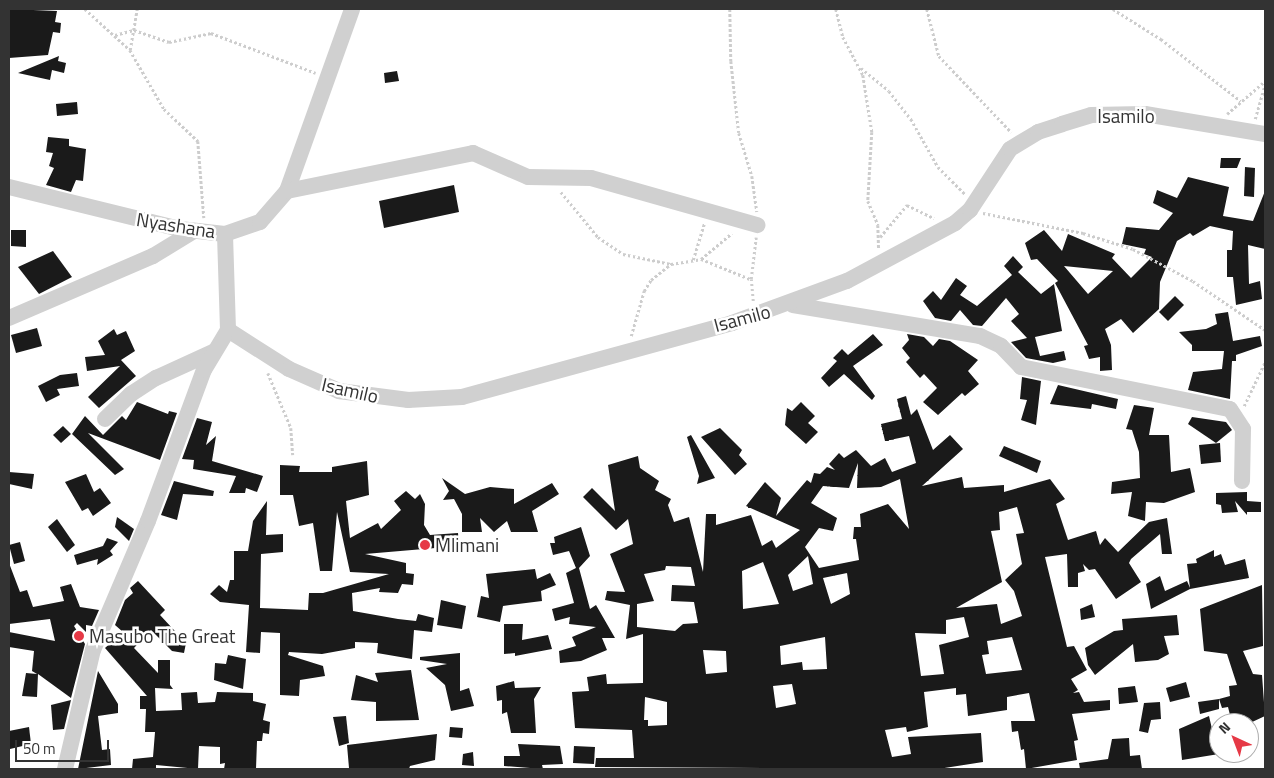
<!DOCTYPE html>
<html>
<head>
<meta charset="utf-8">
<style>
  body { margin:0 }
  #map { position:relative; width:1274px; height:778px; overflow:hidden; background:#fff; font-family:"Titillium Web",sans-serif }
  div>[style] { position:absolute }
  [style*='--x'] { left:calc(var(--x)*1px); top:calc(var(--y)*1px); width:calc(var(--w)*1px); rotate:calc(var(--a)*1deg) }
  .building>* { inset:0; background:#1a1a1a }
  .path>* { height:2.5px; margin-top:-1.25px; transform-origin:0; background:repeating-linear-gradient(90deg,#cdcdcd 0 2.5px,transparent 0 5px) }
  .minor>* { height:16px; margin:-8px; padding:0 8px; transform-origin:8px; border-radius:8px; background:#d0d0d0 }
  .dots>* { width:14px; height:14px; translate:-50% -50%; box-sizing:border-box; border:2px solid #fff; border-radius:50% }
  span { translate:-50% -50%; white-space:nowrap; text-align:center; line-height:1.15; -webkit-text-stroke:5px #fff; paint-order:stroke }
  .street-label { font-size:19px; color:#333 }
  .poi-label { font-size:19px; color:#333 }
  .left { translate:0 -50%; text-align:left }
  .frame { position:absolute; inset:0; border:10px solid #333; pointer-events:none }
  .north { position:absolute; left:1209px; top:713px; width:50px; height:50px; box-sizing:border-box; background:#fff; border:1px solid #adadad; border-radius:50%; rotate:317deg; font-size:14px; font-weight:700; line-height:20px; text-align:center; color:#333 }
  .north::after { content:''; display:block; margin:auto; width:18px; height:22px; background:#e63946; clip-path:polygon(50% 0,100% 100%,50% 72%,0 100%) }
  .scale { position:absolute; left:15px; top:740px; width:94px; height:22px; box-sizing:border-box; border:2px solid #333; border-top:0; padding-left:6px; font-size:15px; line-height:18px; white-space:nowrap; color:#333; -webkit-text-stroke:4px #fff; paint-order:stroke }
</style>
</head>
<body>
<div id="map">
  <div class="building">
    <div style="clip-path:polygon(9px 9px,57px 11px,55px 22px,61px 23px,60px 33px,53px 32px,48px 55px,9px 58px)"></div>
    <div style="clip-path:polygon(59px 56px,58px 61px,66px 63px,64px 73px,52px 70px,50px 80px,18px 73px)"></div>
    <div style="clip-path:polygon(397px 71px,399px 81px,385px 83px,384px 73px)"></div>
    <div style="clip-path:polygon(77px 102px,78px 114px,57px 116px,56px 104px)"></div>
    <div style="clip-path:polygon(48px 137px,69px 139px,69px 146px,86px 149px,83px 181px,76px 180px,71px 192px,46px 185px,54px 168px,49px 166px,53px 153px,46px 152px)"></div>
    <div style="clip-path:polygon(1221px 158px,1241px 158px,1237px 168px,1220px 168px)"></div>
    <div style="clip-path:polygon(1245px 167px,1255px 168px,1254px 197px,1244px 196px)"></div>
    <div style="clip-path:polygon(evenodd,1188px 177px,1229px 187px,1223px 216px,1253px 221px,1265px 191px,1265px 249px,1248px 245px,1249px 284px,1260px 281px,1262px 299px,1236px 305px,1233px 277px,1227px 277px,1227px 250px,1232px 250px,1233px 231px,1210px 226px,1193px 236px,1190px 233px,1177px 241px,1160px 282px,1159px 309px,1133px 333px,1121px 319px,1105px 329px,1111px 345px,1112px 370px,1100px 371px,1100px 357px,1089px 359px,1084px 346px,1088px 345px,1055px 283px,1058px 281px,1037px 259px,1031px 260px,1025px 243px,1044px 230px,1062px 251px,1068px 234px,1115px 254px,1112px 258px,1131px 278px,1152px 257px,1144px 254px,1146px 249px,1122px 244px,1126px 227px,1159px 230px,1173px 213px,1153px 203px,1157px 190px,1177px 198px,1188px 177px,1064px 266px,1113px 271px,1088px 294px,1064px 266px)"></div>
    <div style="clip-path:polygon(454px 185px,459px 212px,384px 228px,379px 201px)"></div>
    <div style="clip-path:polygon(11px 230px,26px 230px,26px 247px,11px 246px)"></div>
    <div style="clip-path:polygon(53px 251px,72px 277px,39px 294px,18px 267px)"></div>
    <div style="clip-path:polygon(1013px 256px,1023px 267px,1018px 272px,1041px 294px,1054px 284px,1062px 331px,1035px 337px,1040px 356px,1064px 351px,1066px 360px,1053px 363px,1026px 358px,1011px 342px,1027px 338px,1011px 321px,1019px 314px,1006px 298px,982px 326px,973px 325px,960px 310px,951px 321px,935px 318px,923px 301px,933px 291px,941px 300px,956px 278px,967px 286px,960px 295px,977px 306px,1012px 275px,1004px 266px)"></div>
    <div style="clip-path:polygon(1175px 296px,1184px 305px,1168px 321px,1159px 312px)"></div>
    <div style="clip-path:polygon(1228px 312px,1233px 341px,1260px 336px,1262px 346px,1236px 355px,1236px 361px,1232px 361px,1230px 399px,1188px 390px,1193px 372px,1222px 369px,1224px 351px,1192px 351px,1192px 345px,1179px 332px,1206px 329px,1217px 324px,1215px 314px)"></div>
    <div style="clip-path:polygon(37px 328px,42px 346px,16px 353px,11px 335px)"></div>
    <div style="clip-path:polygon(114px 329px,117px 335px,126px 331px,135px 351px,121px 360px,136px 376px,99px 408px,88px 397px,120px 366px,87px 371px,85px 357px,105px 355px,98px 341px)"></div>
    <div style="clip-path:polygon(873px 334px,883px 345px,853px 366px,875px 396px,872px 400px,844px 374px,829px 387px,821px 378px,837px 361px,833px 358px,842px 349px,848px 355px)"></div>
    <div style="clip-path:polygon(907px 334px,924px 337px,933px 346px,939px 339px,950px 341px,978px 360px,968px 371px,979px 384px,965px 396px,962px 393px,938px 415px,923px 402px,937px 388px,924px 374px,920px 378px,906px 362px,910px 358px,902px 348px,909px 340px)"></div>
    <div style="clip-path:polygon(77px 373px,79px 386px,57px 389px,60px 395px,46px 402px,38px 386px,60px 375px)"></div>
    <div style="clip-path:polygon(1022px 377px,1041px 381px,1036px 425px,1021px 420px,1027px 400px,1020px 399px)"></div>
    <div style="clip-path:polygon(1058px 385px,1118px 399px,1116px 409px,1092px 404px,1091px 409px,1050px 404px)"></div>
    <div style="clip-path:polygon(evenodd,906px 396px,911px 415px,917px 409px,933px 450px,950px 435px,963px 449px,922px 486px,962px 477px,964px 488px,1004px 485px,1004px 492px,1050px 479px,1065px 499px,1056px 504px,1068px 540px,1096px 531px,1100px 545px,1105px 538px,1118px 552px,1149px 522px,1167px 518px,1172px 554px,1162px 554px,1160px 534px,1131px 559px,1129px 563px,1141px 582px,1116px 599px,1095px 569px,1089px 570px,1083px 564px,1085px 571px,1078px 573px,1078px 587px,1068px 587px,1067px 554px,1045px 557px,1067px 647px,1074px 646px,1087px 670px,1071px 679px,1078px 690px,1073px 693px,1079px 692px,1084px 702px,1110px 700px,1110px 710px,1072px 714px,1078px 740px,1074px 741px,1077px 760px,1026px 769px,1024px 749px,1021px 750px,1018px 731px,1012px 732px,1011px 721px,1035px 721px,1029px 693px,1007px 697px,1007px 710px,968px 716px,966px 694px,956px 695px,956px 688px,924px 692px,928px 727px,907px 732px,906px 727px,885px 730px,892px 757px,911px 754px,908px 737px,981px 733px,983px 762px,938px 769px,595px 767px,596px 758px,634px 758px,632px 730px,575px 728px,572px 692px,589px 691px,587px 677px,606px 674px,607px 684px,643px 683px,643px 634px,626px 639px,630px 605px,605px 600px,607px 591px,625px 592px,610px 554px,633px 544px,628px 519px,616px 530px,583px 497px,592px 488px,615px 511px,608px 465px,638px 456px,640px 468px,659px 481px,655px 490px,671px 499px,668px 505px,674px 522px,689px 517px,703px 572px,706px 514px,716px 514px,716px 525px,751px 515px,762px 546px,772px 540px,776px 548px,800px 530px,746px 506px,765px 482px,781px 498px,776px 516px,807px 480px,811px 483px,814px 473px,820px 474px,827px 467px,835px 470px,829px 464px,839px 453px,844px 458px,856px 450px,871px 466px,885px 458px,892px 472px,916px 463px,909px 436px,885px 441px,881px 424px,902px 419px,897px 399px,906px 396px,858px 463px,857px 488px,881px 487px,900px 479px,909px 529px,888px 504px,860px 514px,861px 527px,854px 527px,853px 539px,856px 539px,859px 560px,819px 568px,805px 547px,819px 528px,833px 531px,837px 518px,811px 503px,823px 486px,849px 488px,858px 463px,906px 396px,1017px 507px,1024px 533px,1016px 534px,1022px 564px,1005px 580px,1014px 591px,1022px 616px,1001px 624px,997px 604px,956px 608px,1002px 582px,991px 531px,1000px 530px,999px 512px,1017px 507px,906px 396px,808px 556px,813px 584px,793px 591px,788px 575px,808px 556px,906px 396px,763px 562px,779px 604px,743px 609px,742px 571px,763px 562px,906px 396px,666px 566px,691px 567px,695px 586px,672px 585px,671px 601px,694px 602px,698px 623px,683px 624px,675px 631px,637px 627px,637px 604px,654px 601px,644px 574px,665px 570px,666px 566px,906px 396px,847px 573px,850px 594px,831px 604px,823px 578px,847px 573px,906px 396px,964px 617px,969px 637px,939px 645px,944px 674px,921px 676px,915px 633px,946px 634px,946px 620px,964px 617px,906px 396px,825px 637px,827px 669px,803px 670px,802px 662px,781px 665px,780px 646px,825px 637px,906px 396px,1012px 637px,1022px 670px,986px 674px,982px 655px,989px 654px,987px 641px,1012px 637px,906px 396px,703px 650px,726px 651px,727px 672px,706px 674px,703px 650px,906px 396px,792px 684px,796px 704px,776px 708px,773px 686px,792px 684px,906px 396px,645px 697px,667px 702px,667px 725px,648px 726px,648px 720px,644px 720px,645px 697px)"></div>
    <div style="clip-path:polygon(137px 402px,168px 414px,169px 411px,177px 413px,160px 460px,88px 433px,124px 469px,115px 475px,72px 434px,85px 416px,103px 435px,122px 416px,126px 420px)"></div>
    <div style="clip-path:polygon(801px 402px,815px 416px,808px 423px,818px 432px,806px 444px,785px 425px,787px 408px,792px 411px)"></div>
    <div style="clip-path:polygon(1134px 405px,1154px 408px,1149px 435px,1169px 435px,1171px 472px,1190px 468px,1195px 492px,1164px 503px,1146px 502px,1145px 521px,1128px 516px,1132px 492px,1111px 494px,1112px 482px,1140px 478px,1139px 452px,1132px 430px,1126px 429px)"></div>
    <div style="clip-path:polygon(1192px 417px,1226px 422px,1232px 430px,1216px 443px,1188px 424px)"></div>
    <div style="clip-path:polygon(197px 418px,212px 422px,206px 445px,216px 436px,212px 461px,263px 476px,257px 492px,246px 488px,245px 493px,229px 493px,236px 476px,193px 469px,194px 460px,182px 459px)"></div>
    <div style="clip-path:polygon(63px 426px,71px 434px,61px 443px,53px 435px)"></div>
    <div style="clip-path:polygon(720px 428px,742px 450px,739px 455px,747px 464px,735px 475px,701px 437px)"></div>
    <div style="clip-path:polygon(691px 435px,715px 478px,697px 484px,699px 476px,687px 437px)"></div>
    <div style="clip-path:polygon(1220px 443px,1221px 462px,1201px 464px,1199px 445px)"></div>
    <div style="clip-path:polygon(1004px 446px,1041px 461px,1037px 473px,999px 456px)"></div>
    <div style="clip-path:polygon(367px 461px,369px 495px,346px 501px,350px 538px,378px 523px,381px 529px,401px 510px,394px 501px,406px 491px,415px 499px,420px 494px,425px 504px,424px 525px,430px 535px,458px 533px,459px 546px,365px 554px,406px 563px,406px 573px,414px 574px,413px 585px,402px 584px,398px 593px,379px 592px,380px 588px,352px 593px,353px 611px,398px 619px,416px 621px,418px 614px,434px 618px,432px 632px,414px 630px,412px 659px,377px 653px,378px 643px,355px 642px,355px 648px,322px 654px,289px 652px,288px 655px,323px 666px,325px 676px,300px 680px,299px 696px,280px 695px,280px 633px,261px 632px,260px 653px,246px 652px,249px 605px,220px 602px,210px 594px,219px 585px,227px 592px,230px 580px,234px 580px,234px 551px,248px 551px,253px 521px,267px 501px,266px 535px,283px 534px,283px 552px,261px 554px,260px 608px,308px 610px,309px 593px,323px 593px,389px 574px,350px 572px,337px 512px,332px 571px,320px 571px,313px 523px,299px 526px,293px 495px,280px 495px,280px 465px,300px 466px,299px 472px,332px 472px,332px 467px)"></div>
    <div style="clip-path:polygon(9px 472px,34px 474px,32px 489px,9px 484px)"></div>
    <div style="clip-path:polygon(86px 474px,94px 492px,100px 488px,111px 503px,93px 516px,88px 508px,82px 511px,65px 482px)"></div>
    <div style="clip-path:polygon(442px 478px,465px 494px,490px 487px,514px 489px,514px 504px,552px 483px,559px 494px,532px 511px,538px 532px,511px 532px,507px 521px,494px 532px,480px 518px,482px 532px,462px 532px,462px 514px,454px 499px,443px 500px,449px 491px)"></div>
    <div style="clip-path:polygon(174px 481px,214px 491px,213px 496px,183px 494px,177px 520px,161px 515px)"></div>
    <div style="clip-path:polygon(1247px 492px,1247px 501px,1261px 502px,1261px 512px,1247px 512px,1247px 515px,1235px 501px,1238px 512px,1222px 513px,1221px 505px,1216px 504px,1216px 493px)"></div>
    <div style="clip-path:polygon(117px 517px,134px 529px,129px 541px,115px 527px)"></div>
    <div style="clip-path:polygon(57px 519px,75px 545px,67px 552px,48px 527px)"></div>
    <div style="clip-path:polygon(581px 527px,590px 556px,579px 568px,590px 609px,596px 605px,615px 638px,602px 638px,607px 650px,581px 661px,560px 663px,559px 651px,576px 646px,572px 637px,596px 627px,569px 624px,570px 617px,555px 621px,552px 609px,574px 603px,566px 573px,576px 568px,569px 551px,553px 555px,550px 543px,555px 543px,554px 537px)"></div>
    <div style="clip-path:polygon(107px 538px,118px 542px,110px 551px,113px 555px,97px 565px,98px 559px,77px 565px,74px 555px,103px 546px)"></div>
    <div style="clip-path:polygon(20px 542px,25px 561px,14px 564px,9px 545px)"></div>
    <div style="clip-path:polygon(1214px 550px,1214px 557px,1221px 554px,1225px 565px,1245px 559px,1249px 578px,1190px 589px,1151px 609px,1146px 584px,1160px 576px,1165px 591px,1187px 581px,1190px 588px,1187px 564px,1197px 563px,1196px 559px)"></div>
    <div style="clip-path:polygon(9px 563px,20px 592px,27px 590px,33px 607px,64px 601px,60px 587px,71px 584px,80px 607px,99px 610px,92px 626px,86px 625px,86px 632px,77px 623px,74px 626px,85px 644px,71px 698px,38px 674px,37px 697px,22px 696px,26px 673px,37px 674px,32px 671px,34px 651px,9px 647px,9px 632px,55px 641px,50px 619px,9px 624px)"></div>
    <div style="clip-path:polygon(535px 569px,537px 579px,550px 573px,556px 585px,541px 591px,542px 601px,503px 606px,500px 622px,477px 617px,481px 596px,489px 598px,486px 574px)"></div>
    <div style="clip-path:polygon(138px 581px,165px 610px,160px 615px,186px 643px,184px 653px,172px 651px,151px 630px,134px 648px,158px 673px,158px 660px,170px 660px,170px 685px,173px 689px,155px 688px,156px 711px,182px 710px,181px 693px,197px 692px,198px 703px,215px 702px,217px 692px,253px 693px,253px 701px,266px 704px,263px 720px,270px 722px,269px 734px,263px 733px,262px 741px,257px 741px,256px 769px,224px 769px,225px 763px,220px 764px,220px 747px,199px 746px,198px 769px,156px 765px,156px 769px,132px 769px,133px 759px,153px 757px,155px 732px,145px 732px,146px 709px,140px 709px,140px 696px,147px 696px,105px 648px,123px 632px,115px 625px,125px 600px,133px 593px,130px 588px)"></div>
    <div style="clip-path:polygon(1262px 585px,1263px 646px,1243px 651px,1253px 674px,1262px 675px,1265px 716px,1250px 723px,1232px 723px,1228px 707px,1222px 708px,1219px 699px,1230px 696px,1229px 686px,1237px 685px,1227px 654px,1204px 651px,1200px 609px)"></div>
    <div style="clip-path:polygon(441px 600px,466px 606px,462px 629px,437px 625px)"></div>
    <div style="clip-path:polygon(1092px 604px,1095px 617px,1081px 620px,1080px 609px)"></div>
    <div style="clip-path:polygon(1177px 615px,1179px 635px,1164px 636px,1169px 654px,1158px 660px,1135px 662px,1133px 644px,1095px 675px,1088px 665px,1085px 648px,1114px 631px,1123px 630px,1122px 619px)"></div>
    <div style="clip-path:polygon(504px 624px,523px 624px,522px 640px,548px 635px,552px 649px,515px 656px,515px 653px,504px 654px)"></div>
    <div style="clip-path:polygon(460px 653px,460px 691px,469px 688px,474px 706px,451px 711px,445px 685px,426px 668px,447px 664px,420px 660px,420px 657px)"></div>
    <div style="clip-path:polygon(228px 655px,246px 659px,243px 689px,214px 680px,215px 663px,226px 664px)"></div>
    <div style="clip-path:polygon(411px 670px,419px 720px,376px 721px,376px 702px,351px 700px,356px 675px,378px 682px,375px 673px)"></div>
    <div style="clip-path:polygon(98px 671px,118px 704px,118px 713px,98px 716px,102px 750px,110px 749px,111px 765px,78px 769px)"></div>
    <div style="clip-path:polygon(514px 681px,515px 688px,541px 687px,534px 699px,536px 733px,511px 733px,507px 712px,502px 714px,502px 700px,497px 701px,496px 686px)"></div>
    <div style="clip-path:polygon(1186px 682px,1190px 697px,1170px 702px,1166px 688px)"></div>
    <div style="clip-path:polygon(1135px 686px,1138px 702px,1119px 704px,1118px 688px)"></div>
    <div style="clip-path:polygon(1219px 699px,1219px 709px,1200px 714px,1198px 702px)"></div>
    <div style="clip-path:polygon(71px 700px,64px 729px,53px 730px,51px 705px)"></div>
    <div style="clip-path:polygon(1160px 702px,1161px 719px,1151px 720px,1148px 733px,1139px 731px,1144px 703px)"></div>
    <div style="clip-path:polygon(346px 716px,349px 743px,339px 746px,333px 717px)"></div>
    <div style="clip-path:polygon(1209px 716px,1212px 729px,1219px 728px,1219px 754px,1182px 760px,1179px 729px)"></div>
    <div style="clip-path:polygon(29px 727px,31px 744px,10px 749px,9px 731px)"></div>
    <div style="clip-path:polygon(450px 727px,463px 728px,462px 738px,449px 737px)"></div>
    <div style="clip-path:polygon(437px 734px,435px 760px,410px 766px,409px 769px,349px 768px,347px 745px)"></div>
    <div style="clip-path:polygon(1129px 738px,1130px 756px,1140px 755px,1142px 769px,1080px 769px,1079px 763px,1108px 759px,1112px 739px)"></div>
    <div style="clip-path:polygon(518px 744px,560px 746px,563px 764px,542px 765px,543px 769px,504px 766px,504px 756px,520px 756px)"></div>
    <div style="clip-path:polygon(574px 746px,595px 747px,594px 764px,573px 763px)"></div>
    <div style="clip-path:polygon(473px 752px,474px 766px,462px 765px,463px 754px)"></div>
  </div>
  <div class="path">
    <div style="--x:85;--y:9;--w:61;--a:42.3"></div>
    <div style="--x:130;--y:50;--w:68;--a:60"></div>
    <div style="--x:164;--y:109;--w:47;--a:43.3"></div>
    <div style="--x:198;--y:141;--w:77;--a:85.5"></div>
    <div style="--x:730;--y:9;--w:52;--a:88.9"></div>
    <div style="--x:731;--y:61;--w:72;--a:83.7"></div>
    <div style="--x:739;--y:133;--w:45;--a:73.2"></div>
    <div style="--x:752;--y:176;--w:36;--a:82"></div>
    <div style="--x:836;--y:9;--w:29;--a:76"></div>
    <div style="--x:843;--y:37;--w:43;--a:62.2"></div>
    <div style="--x:863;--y:75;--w:58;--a:81"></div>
    <div style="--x:872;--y:132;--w:69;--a:93.3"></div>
    <div style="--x:868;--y:201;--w:26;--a:67"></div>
    <div style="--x:878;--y:225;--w:23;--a:88"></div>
    <div style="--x:927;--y:9;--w:49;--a:75.7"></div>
    <div style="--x:939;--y:56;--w:105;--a:46.5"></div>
    <div style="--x:1113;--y:9;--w:57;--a:32"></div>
    <div style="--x:1161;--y:39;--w:101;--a:37.8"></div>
    <div style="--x:115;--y:35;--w:20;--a:-15"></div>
    <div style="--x:134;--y:30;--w:37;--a:19"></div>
    <div style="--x:169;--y:42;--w:43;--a:-12.1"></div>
    <div style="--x:211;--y:33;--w:112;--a:20.9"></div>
    <div style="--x:130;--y:50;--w:42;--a:-80.3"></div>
    <div style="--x:861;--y:68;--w:36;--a:39"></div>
    <div style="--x:889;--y:91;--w:36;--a:52"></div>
    <div style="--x:911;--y:119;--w:55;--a:60.6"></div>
    <div style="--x:938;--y:167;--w:38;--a:45"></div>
    <div style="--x:1227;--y:114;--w:50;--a:-41"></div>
    <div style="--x:1255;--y:119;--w:36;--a:-74"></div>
    <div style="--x:561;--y:192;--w:58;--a:50.6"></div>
    <div style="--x:598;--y:237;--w:30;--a:34"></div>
    <div style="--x:623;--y:254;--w:49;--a:11.8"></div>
    <div style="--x:671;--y:264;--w:30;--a:-9"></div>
    <div style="--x:701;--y:259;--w:40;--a:-40"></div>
    <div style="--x:983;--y:213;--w:102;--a:11.3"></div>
    <div style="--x:1083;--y:233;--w:52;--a:17.7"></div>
    <div style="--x:1133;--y:249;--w:68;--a:28.1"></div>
    <div style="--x:1193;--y:281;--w:87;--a:34.2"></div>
    <div style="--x:880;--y:237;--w:42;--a:-49.8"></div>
    <div style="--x:907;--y:205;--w:30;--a:26"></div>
    <div style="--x:701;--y:259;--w:53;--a:22.2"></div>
    <div style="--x:693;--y:260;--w:38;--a:-73"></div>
    <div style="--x:753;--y:301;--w:22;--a:-95"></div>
    <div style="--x:751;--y:279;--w:42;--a:-83.2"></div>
    <div style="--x:631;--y:336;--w:47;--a:-73.9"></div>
    <div style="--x:644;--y:291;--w:13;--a:-58"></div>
    <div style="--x:651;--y:280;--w:26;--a:-39"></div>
    <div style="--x:268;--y:373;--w:60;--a:67.3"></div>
    <div style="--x:291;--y:428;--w:27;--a:86"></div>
    <div style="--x:1244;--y:406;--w:49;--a:-64.5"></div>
  </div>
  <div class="minor">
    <div style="--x:9;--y:187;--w:176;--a:13.8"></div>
    <div style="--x:180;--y:229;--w:45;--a:6.3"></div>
    <div style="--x:225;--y:234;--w:37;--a:-19"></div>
    <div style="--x:260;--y:222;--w:41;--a:-48.9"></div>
    <div style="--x:287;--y:191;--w:193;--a:-70.3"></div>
    <div style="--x:287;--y:191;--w:190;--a:-11.5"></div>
    <div style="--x:473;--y:153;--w:60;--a:23.6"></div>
    <div style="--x:528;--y:177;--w:63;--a:0.9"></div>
    <div style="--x:591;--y:178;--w:173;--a:15.8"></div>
    <div style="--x:793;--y:305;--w:190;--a:9.4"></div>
    <div style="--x:980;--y:336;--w:23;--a:25"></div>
    <div style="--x:1001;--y:346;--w:29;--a:46"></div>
    <div style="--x:1021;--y:367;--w:213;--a:11.4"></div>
    <div style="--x:1230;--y:409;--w:24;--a:57"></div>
    <div style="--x:1243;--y:429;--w:52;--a:91.1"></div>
    <div style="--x:9;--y:318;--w:157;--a:-23.3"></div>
    <div style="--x:153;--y:256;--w:48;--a:-31.4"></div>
    <div style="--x:228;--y:330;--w:72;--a:32.6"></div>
    <div style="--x:289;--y:369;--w:55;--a:23.7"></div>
    <div style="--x:339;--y:391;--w:70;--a:7.4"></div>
    <div style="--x:408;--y:400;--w:54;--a:-3.2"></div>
    <div style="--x:462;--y:397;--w:280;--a:-15.3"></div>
    <div style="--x:732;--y:323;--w:122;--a:-20.1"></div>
    <div style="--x:847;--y:281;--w:123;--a:-28.2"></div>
    <div style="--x:955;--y:223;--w:20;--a:-41"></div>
    <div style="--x:970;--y:210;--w:73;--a:-56.7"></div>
    <div style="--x:1010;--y:149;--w:33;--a:-31"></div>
    <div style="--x:1038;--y:132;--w:25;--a:-18"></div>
    <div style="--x:1062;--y:124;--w:30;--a:-17"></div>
    <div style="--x:1091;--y:115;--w:54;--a:-1.1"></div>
    <div style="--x:1145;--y:114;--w:122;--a:9.5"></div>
    <div style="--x:105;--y:419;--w:36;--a:-44"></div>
    <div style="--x:131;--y:394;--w:30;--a:-33"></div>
    <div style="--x:156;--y:378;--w:63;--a:-24.5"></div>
    <div style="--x:65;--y:769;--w:122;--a:-76.8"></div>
    <div style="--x:93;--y:650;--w:140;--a:-66.9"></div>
    <div style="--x:148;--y:521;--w:161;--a:-69.7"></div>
    <div style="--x:204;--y:370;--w:47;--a:-59"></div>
    <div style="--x:228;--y:330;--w:96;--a:-91.8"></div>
  </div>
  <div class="dots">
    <div style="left:425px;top:545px;background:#e63946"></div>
    <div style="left:79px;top:636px;background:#e63946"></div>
  </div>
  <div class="street-label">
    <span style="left:1126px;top:116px">Isamilo</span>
    <span style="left:176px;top:225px;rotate:9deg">Nyashana</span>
    <span style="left:742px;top:318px;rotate:-15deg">Isamilo</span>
    <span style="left:350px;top:390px;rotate:13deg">Isamilo</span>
  </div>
  <div class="poi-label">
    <span class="left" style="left:435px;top:545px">Mlimani</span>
    <span class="left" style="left:89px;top:636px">Masubo The Great</span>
  </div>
  <div class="frame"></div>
  <div class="north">N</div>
  <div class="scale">50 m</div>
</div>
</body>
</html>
